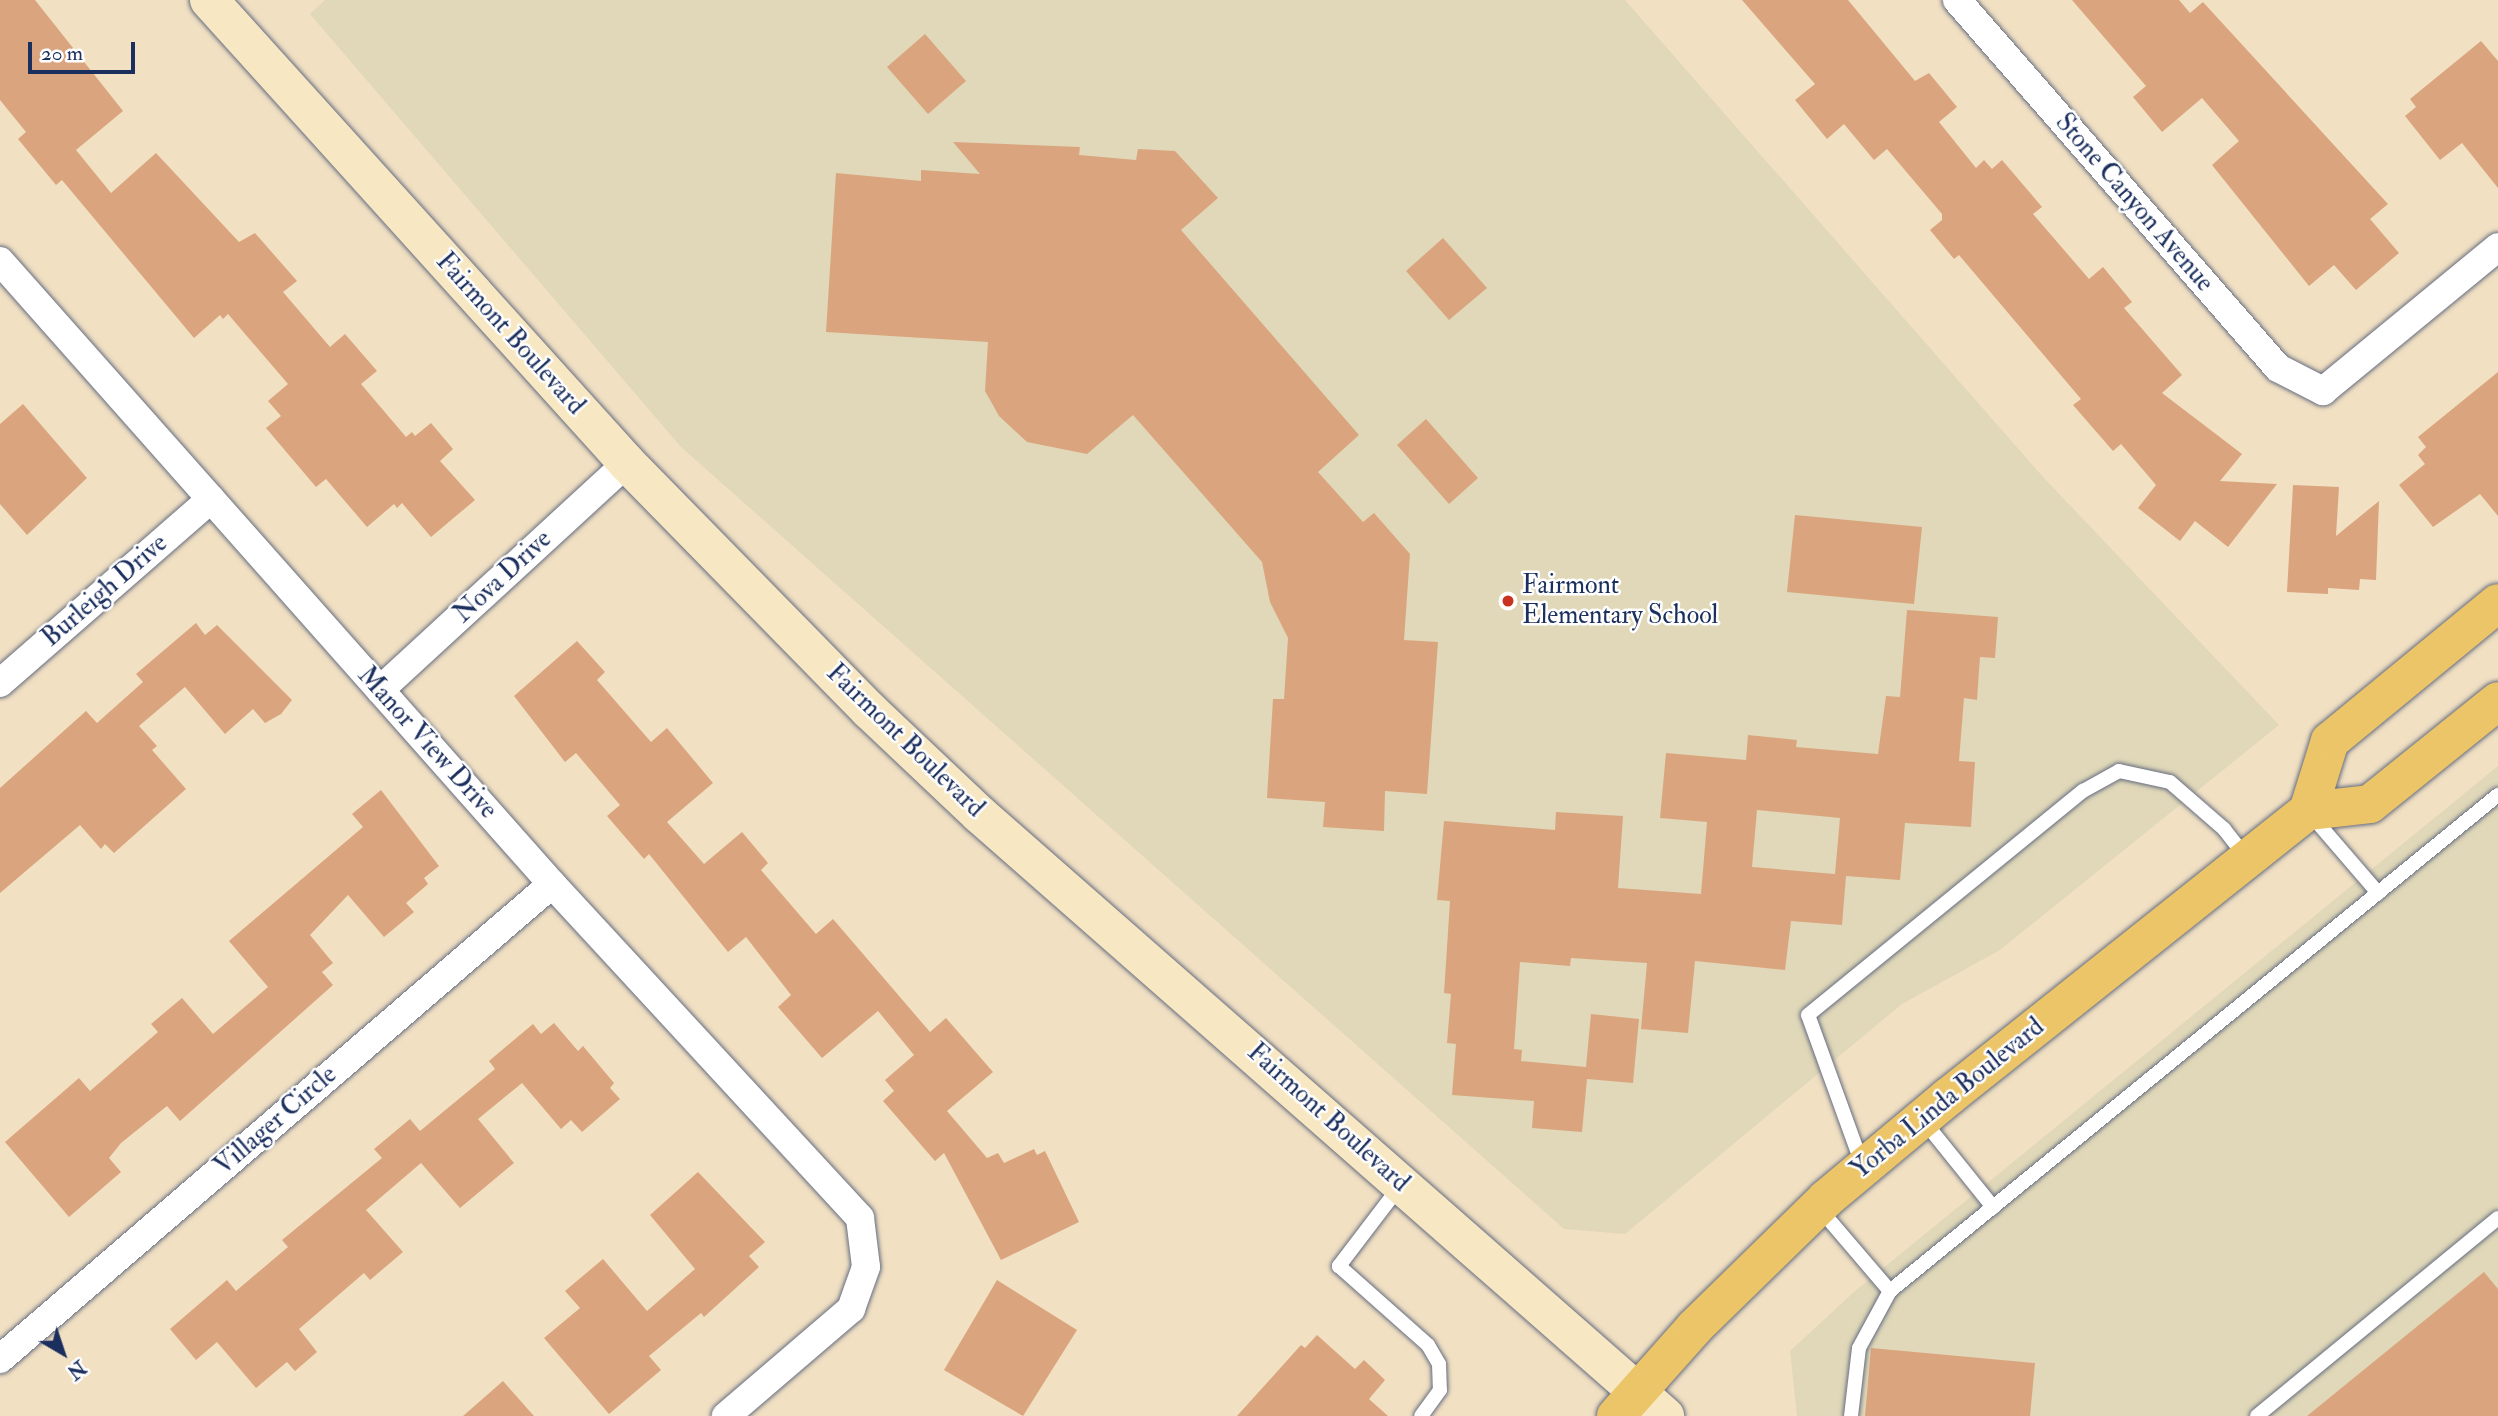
<!DOCTYPE html>
<html>
<head>
<meta charset="utf-8">
<style>
  body { margin:0 }
  #map { position:relative; width:2498px; height:1416px; overflow:hidden; background:#f1e0c2; font-family:"IM FELL Double Pica",serif }
  div>[style] { position:absolute }
  [style*='--x'] { left:calc(var(--x)*1px); top:calc(var(--y)*1px); width:calc(var(--w)*1px); rotate:calc(var(--a)*1deg) }
  .built>* { inset:0; background:#e0d8b8 }
  .building>* { inset:0; background:#daa57e }
  .roads { filter:drop-shadow(0 0 2px #666d81) drop-shadow(0 0 2px #666d81) }
  .lane>* { height:14px; margin:-7px; padding:0 7px; transform-origin:7px; border-radius:7px; background:#fff }
  .street>* { height:28px; margin:-14px; padding:0 14px; transform-origin:14px; border-radius:14px; background:#fff }
  .secondary>* { height:38px; margin:-19px; padding:0 19px; transform-origin:19px; border-radius:19px; background:#f7e8c3 }
  .primary>* { height:38px; margin:-19px; padding:0 19px; transform-origin:19px; border-radius:19px; background:#ecc569 }
  .dots>* { width:19px; height:19px; translate:-50% -50%; box-sizing:border-box; border:4px solid #fff; border-radius:50% }
  span { translate:-50% -50%; white-space:nowrap; text-align:center; line-height:1.15; -webkit-text-stroke:5px #fff; paint-order:stroke }
  .street-label { font-size:26px; color:#1b2f5e }
  .poi-label { font-size:26px; color:#1b2f5e }
  .left { translate:0 -50%; text-align:left }
  .north { position:absolute; left:28px; top:1318px; width:70px; height:70px; -webkit-text-stroke:5px #fff; paint-order:stroke; rotate:141deg; font-size:19px; font-weight:700; line-height:28px; text-align:center; color:#1b2f5e }
  .north::after { content:''; display:block; margin:auto; width:24px; height:32px; background:#1b2f5e; clip-path:polygon(50% 0,100% 100%,50% 72%,0 100%) }
  .scale { position:absolute; left:28px; top:42px; width:107px; height:32px; box-sizing:border-box; border:4px solid #1b2f5e; border-top:0; padding-left:9px; font-size:21px; line-height:24px; white-space:nowrap; color:#1b2f5e; -webkit-text-stroke:5px #fff; paint-order:stroke }
</style>
</head>
<body>
<div id="map">
  <div class="built">
    <div style="clip-path:polygon(325px 0,1625px 0,2043px 477px,2279px 725px,2000px 950px,1902px 1004px,1625px 1234px,1564px 1229px,681px 447px,310px 14px)"></div>
    <div style="clip-path:polygon(2498px 766px,2498px 1416px,1797px 1416px,1790px 1351px,1854px 1292px)"></div>
  </div>
  <div class="building">
    <div style="clip-path:polygon(0 0,35px 0,123px 111px,76px 150px,111px 193px,156px 153px,239px 242px,255px 233px,297px 281px,283px 292px,330px 347px,345px 334px,377px 371px,361px 384px,406px 437px,412px 432px,415px 436px,431px 423px,453px 449px,440px 461px,475px 500px,431px 537px,402px 503px,397px 508px,394px 504px,367px 527px,326px 479px,316px 487px,266px 428px,281px 416px,268px 401px,288px 384px,228px 314px,223px 319px,220px 315px,194px 338px,62px 180px,56px 185px,18px 139px,26px 132px,0 100px)"></div>
    <div style="clip-path:polygon(1742px 0,1848px 0,1915px 81px,1929px 73px,1957px 107px,1939px 122px,1976px 168px,1984px 160px,1992px 169px,2002px 160px,2042px 207px,2033px 214px,2089px 279px,2103px 267px,2132px 302px,2124px 308px,2182px 375px,2162px 393px,2242px 454px,2220px 481px,2277px 484px,2228px 547px,2195px 521px,2180px 541px,2138px 508px,2156px 485px,2121px 444px,2113px 451px,2073px 405px,2081px 399px,1959px 255px,1954px 259px,1930px 230px,1942px 220px,1942px 214px,1887px 149px,1874px 160px,1844px 124px,1827px 139px,1795px 100px,1815px 84px)"></div>
    <div style="clip-path:polygon(2072px 0,2179px 0,2190px 13px,2203px 2px,2388px 204px,2370px 219px,2399px 253px,2356px 290px,2334px 265px,2309px 286px,2212px 165px,2239px 141px,2202px 98px,2162px 132px,2133px 97px,2146px 86px)"></div>
    <div style="clip-path:polygon(925px 34px,966px 81px,928px 114px,887px 67px)"></div>
    <div style="clip-path:polygon(2481px 41px,2498px 61px,2498px 188px,2462px 143px,2440px 160px,2405px 116px,2416px 107px,2410px 99px)"></div>
    <div style="clip-path:polygon(953px 142px,1080px 147px,1079px 155px,1136px 160px,1138px 149px,1175px 151px,1218px 198px,1181px 230px,1359px 435px,1318px 472px,1363px 522px,1374px 513px,1410px 554px,1404px 640px,1438px 642px,1427px 794px,1385px 791px,1384px 831px,1323px 827px,1325px 802px,1267px 798px,1273px 699px,1284px 699px,1288px 638px,1270px 602px,1262px 562px,1133px 415px,1087px 454px,1027px 442px,999px 416px,985px 391px,988px 342px,826px 332px,836px 173px,921px 181px,921px 170px,980px 174px)"></div>
    <div style="clip-path:polygon(1443px 238px,1487px 288px,1449px 320px,1406px 271px)"></div>
    <div style="clip-path:polygon(2498px 372px,2498px 516px,2480px 494px,2433px 527px,2399px 485px,2425px 464px,2418px 455px,2426px 447px,2418px 437px)"></div>
    <div style="clip-path:polygon(23px 404px,87px 478px,27px 535px,0 504px,0 424px)"></div>
    <div style="clip-path:polygon(1426px 419px,1478px 478px,1449px 504px,1397px 445px)"></div>
    <div style="clip-path:polygon(2293px 485px,2339px 487px,2336px 536px,2379px 501px,2376px 580px,2360px 579px,2359px 590px,2328px 588px,2328px 594px,2287px 592px)"></div>
    <div style="clip-path:polygon(1795px 515px,1922px 527px,1914px 604px,1787px 592px)"></div>
    <div style="clip-path:polygon(evenodd,1907px 610px,1998px 617px,1995px 658px,1980px 657px,1977px 700px,1964px 698px,1959px 761px,1975px 762px,1971px 827px,1905px 823px,1900px 880px,1846px 876px,1842px 925px,1791px 921px,1785px 970px,1695px 961px,1688px 1033px,1641px 1029px,1647px 963px,1571px 958px,1570px 966px,1520px 962px,1514px 1049px,1522px 1050px,1521px 1061px,1586px 1067px,1591px 1014px,1639px 1019px,1633px 1083px,1587px 1079px,1582px 1132px,1532px 1128px,1534px 1101px,1452px 1095px,1456px 1044px,1447px 1043px,1451px 994px,1444px 993px,1450px 901px,1437px 900px,1444px 821px,1555px 830px,1556px 812px,1623px 816px,1618px 888px,1701px 894px,1707px 822px,1660px 818px,1666px 753px,1746px 760px,1748px 735px,1797px 740px,1796px 747px,1878px 754px,1886px 696px,1900px 697px,1907px 610px,1757px 810px,1840px 818px,1835px 874px,1752px 867px,1757px 810px)"></div>
    <div style="clip-path:polygon(196px 623px,205px 635px,217px 625px,292px 700px,281px 714px,265px 723px,253px 709px,225px 734px,185px 687px,139px 726px,157px 746px,152px 750px,186px 789px,114px 853px,105px 844px,101px 849px,80px 825px,0 893px,0 788px,86px 711px,97px 723px,143px 682px,136px 674px)"></div>
    <div style="clip-path:polygon(577px 641px,605px 672px,597px 680px,651px 742px,667px 728px,713px 783px,667px 822px,704px 864px,742px 832px,768px 863px,761px 870px,816px 934px,833px 919px,930px 1032px,946px 1018px,993px 1072px,947px 1111px,987px 1158px,998px 1153px,1004px 1163px,1034px 1149px,1037px 1155px,1045px 1151px,1079px 1222px,1001px 1260px,944px 1153px,935px 1161px,883px 1101px,894px 1091px,885px 1080px,914px 1055px,878px 1011px,822px 1058px,778px 1007px,791px 995px,746px 937px,728px 952px,649px 854px,644px 859px,607px 816px,620px 805px,576px 753px,565px 762px,514px 696px)"></div>
    <div style="clip-path:polygon(381px 790px,439px 866px,424px 878px,428px 884px,406px 903px,414px 912px,384px 937px,348px 895px,310px 935px,333px 963px,322px 972px,333px 985px,180px 1121px,167px 1106px,121px 1143px,109px 1158px,121px 1172px,69px 1217px,5px 1142px,79px 1078px,90px 1091px,158px 1032px,151px 1024px,182px 998px,213px 1034px,268px 987px,229px 941px,363px 827px,352px 814px)"></div>
    <div style="clip-path:polygon(554px 1023px,578px 1051px,583px 1046px,614px 1083px,610px 1088px,620px 1099px,582px 1132px,571px 1120px,561px 1129px,522px 1083px,478px 1119px,514px 1163px,460px 1208px,421px 1163px,366px 1210px,403px 1252px,370px 1280px,364px 1273px,299px 1329px,317px 1352px,295px 1371px,287px 1362px,256px 1388px,217px 1342px,196px 1360px,170px 1329px,227px 1280px,236px 1291px,288px 1247px,282px 1240px,382px 1158px,374px 1149px,410px 1119px,420px 1131px,495px 1069px,489px 1061px,533px 1024px,541px 1034px)"></div>
    <div style="clip-path:polygon(698px 1172px,765px 1242px,749px 1256px,759px 1267px,704px 1317px,701px 1313px,649px 1356px,661px 1370px,609px 1414px,544px 1338px,580px 1308px,565px 1291px,603px 1259px,647px 1311px,695px 1269px,650px 1215px)"></div>
    <div style="clip-path:polygon(2484px 1272px,2498px 1289px,2498px 1416px,2307px 1416px)"></div>
    <div style="clip-path:polygon(997px 1280px,1077px 1330px,1023px 1416px,944px 1370px)"></div>
    <div style="clip-path:polygon(1317px 1335px,1355px 1369px,1364px 1360px,1385px 1380px,1369px 1399px,1388px 1416px,1237px 1416px,1301px 1345px,1305px 1348px)"></div>
    <div style="clip-path:polygon(1871px 1348px,2035px 1363px,2030px 1416px,1865px 1416px)"></div>
    <div style="clip-path:polygon(503px 1381px,534px 1416px,463px 1416px)"></div>
  </div>
  <div class="roads">
    <div class="lane">
      <div style="--x:2311;--y:815;--w:103;--a:49.3"></div>
      <div style="--x:1923;--y:1120;--w:112;--a:51.2"></div>
      <div style="--x:1862;--y:1164;--w:158;--a:-109.9"></div>
      <div style="--x:1808;--y:1015;--w:355;--a:-39.2"></div>
      <div style="--x:2083;--y:791;--w:41;--a:-29.1"></div>
      <div style="--x:2119;--y:771;--w:52;--a:12.2"></div>
      <div style="--x:2170;--y:782;--w:72;--a:41"></div>
      <div style="--x:2224;--y:829;--w:37;--a:52"></div>
      <div style="--x:1400;--y:1186;--w:101;--a:127.3"></div>
      <div style="--x:1339;--y:1266;--w:119;--a:41.6"></div>
      <div style="--x:1428;--y:1345;--w:22;--a:60"></div>
      <div style="--x:1439;--y:1364;--w:26;--a:88"></div>
      <div style="--x:1440;--y:1390;--w:32;--a:126"></div>
      <div style="--x:1819;--y:1208;--w:109;--a:49.5"></div>
      <div style="--x:1851;--y:1416;--w:68;--a:-83.3"></div>
      <div style="--x:1859;--y:1348;--w:65;--a:-61.5"></div>
      <div style="--x:1890;--y:1291;--w:785;--a:-39.21"></div>
      <div style="--x:2257;--y:1416;--w:312;--a:-39.4"></div>
    </div>
    <div class="street">
      <div style="--x:1957;--y:0;--w:488;--a:48.9"></div>
      <div style="--x:2278;--y:368;--w:51;--a:27.1"></div>
      <div style="--x:2323;--y:391;--w:227;--a:-39.4"></div>
      <div style="--x:0;--y:261;--w:832;--a:48.46"></div>
      <div style="--x:552;--y:884;--w:454;--a:47.3"></div>
      <div style="--x:860;--y:1218;--w:49;--a:83"></div>
      <div style="--x:866;--y:1267;--w:45;--a:109.7"></div>
      <div style="--x:851;--y:1309;--w:165;--a:139.4"></div>
      <div style="--x:0;--y:683;--w:280;--a:-41.1"></div>
      <div style="--x:380;--y:690;--w:335;--a:-42.6"></div>
      <div style="--x:0;--y:1359;--w:728;--a:-40.71"></div>
    </div>
    <div class="secondary">
      <div style="--x:209;--y:0;--w:624;--a:47.92"></div>
      <div style="--x:627;--y:463;--w:346;--a:45.6"></div>
      <div style="--x:869;--y:710;--w:151;--a:43.4"></div>
      <div style="--x:979;--y:814;--w:913;--a:41.27"></div>
    </div>
    <div class="primary">
      <div style="--x:2308;--y:811;--w:73;--a:-72.6"></div>
      <div style="--x:2330;--y:741;--w:217;--a:-39.4"></div>
      <div style="--x:1616;--y:1416;--w:119;--a:-48.4"></div>
      <div style="--x:1695;--y:1327;--w:183;--a:-44.3"></div>
      <div style="--x:1826;--y:1199;--w:159;--a:-39.9"></div>
      <div style="--x:1948;--y:1097;--w:460;--a:-38.5"></div>
      <div style="--x:2308;--y:811;--w:62;--a:-6.4"></div>
      <div style="--x:2370;--y:804;--w:164;--a:-38.8"></div>
    </div>
  </div>
  <div class="dots">
    <div style="left:1508px;top:601px;background:#c8321e"></div>
  </div>
  <div class="street-label">
    <span style="left:2134px;top:203px;rotate:49deg">Stone Canyon Avenue</span>
    <span style="left:510px;top:334px;rotate:48deg">Fairmont Boulevard</span>
    <span style="left:503px;top:577px;rotate:-43deg">Nova Drive</span>
    <span style="left:105px;top:591px;rotate:-41deg">Burleigh Drive</span>
    <span style="left:905px;top:741px;rotate:44deg">Fairmont Boulevard</span>
    <span style="left:427px;top:743px;rotate:48deg">Manor View Drive</span>
    <span style="left:1948px;top:1099px;rotate:-39deg">Yorba Linda Boulevard</span>
    <span style="left:1328px;top:1118px;rotate:42deg">Fairmont Boulevard</span>
    <span style="left:276px;top:1121px;rotate:-41deg">Villager Circle</span>
  </div>
  <div class="poi-label">
    <span class="left" style="left:1522px;top:601px">Fairmont<br>Elementary School</span>
  </div>
  <div class="north">N</div>
  <div class="scale">20 m</div>
</div>
</body>
</html>
